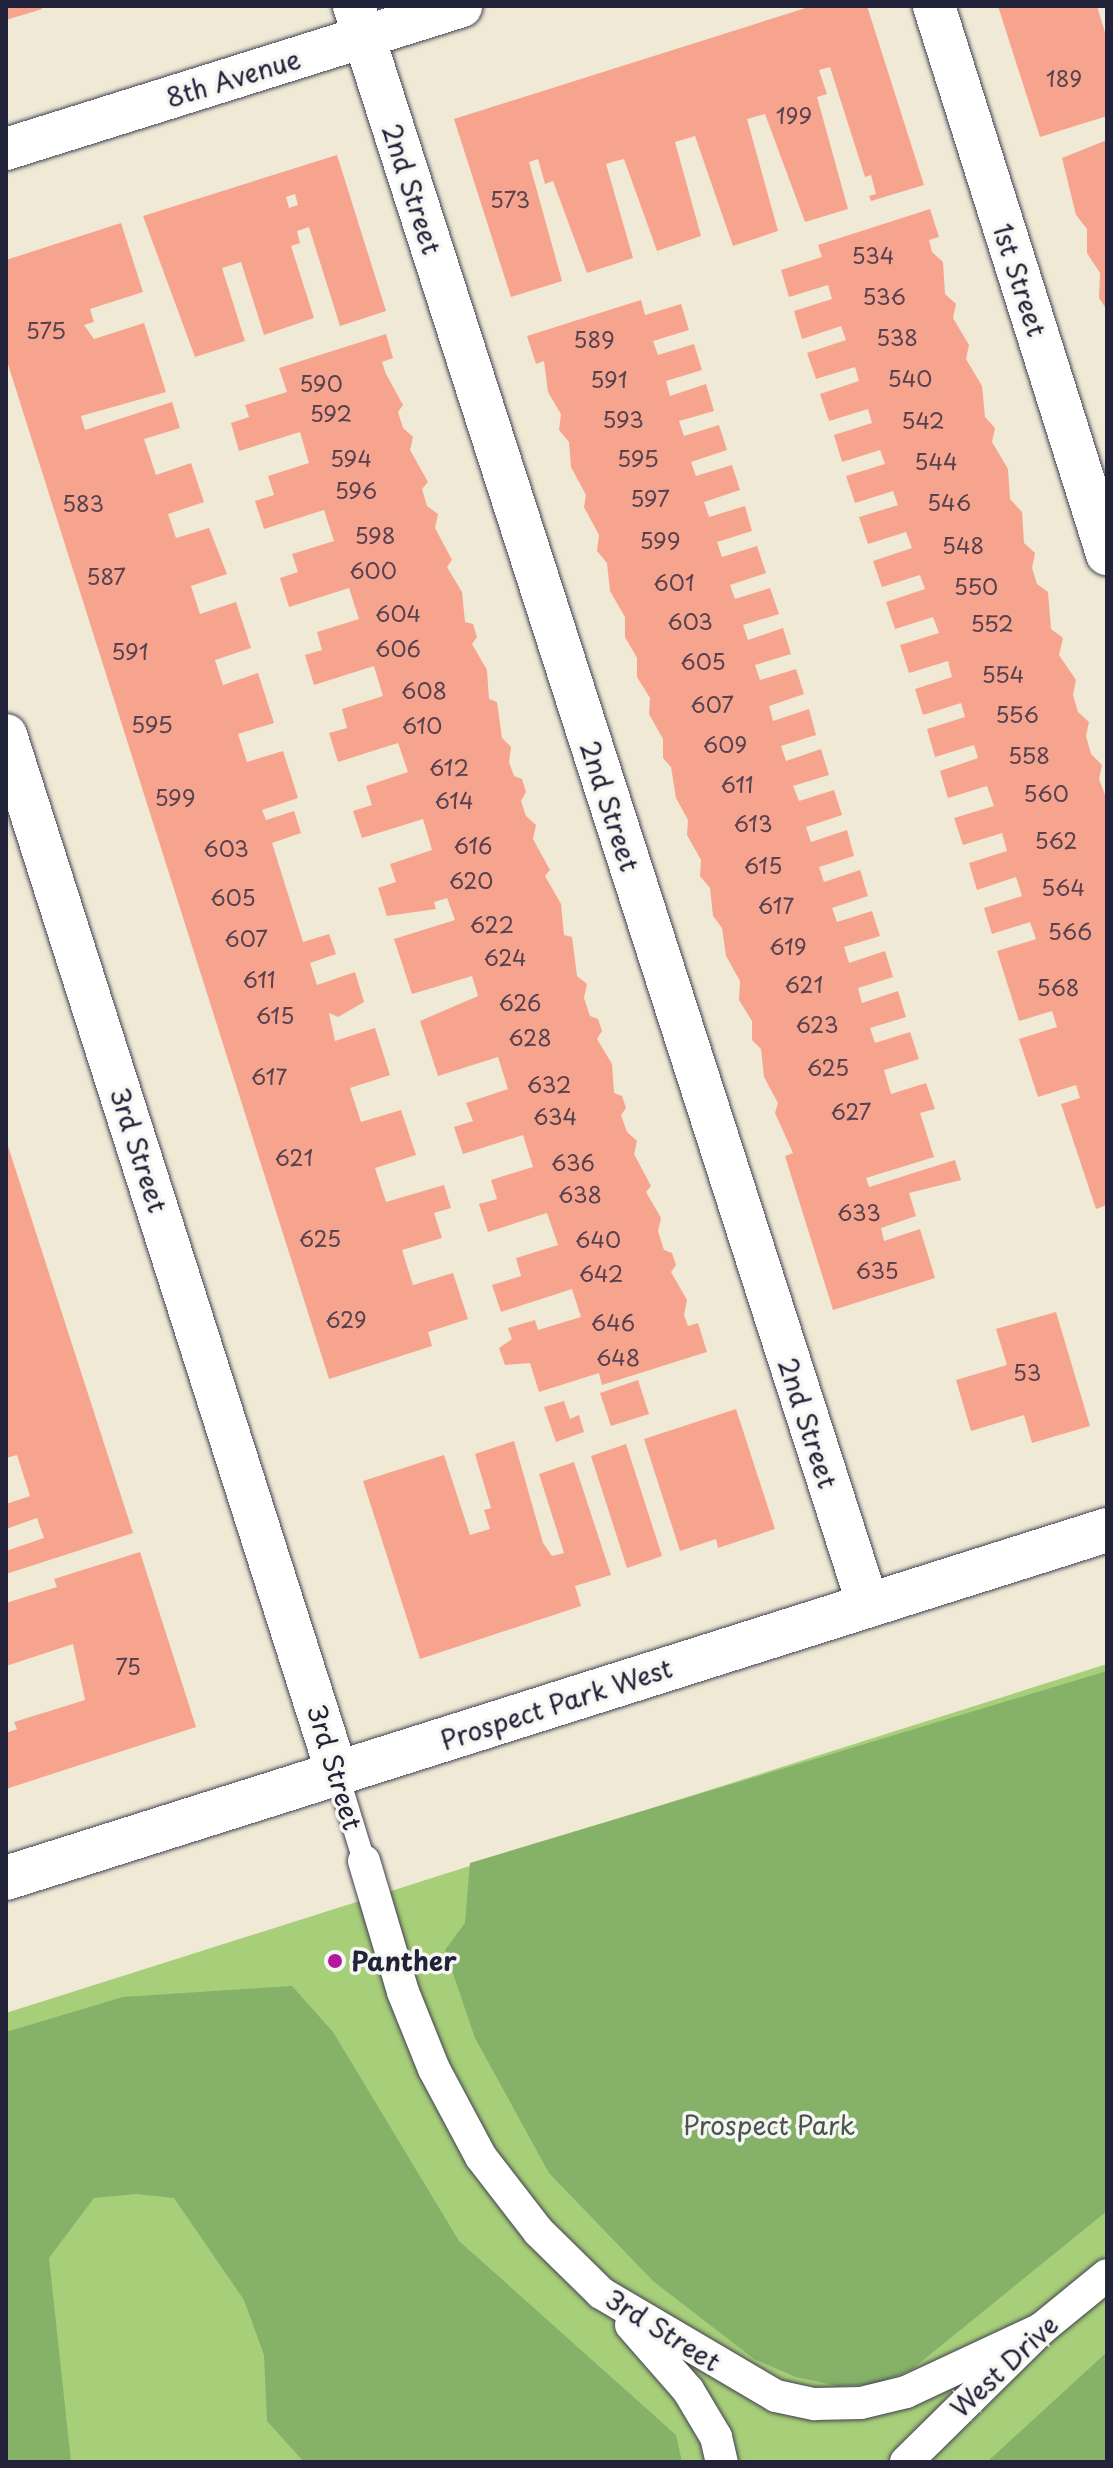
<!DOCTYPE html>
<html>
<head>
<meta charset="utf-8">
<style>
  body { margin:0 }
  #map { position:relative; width:1113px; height:2468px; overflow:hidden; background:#f0e9d5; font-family:"Playpen Sans",sans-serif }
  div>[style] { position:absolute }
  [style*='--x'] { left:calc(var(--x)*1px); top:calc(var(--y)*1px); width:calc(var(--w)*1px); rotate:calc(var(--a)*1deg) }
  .green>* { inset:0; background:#a7ce78 }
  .forest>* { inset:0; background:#85b168 }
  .building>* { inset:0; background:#f7a48e }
  .roads { filter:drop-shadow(0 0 2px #414052) drop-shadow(0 0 2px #414052) }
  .service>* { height:22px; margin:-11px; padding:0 11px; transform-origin:11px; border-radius:11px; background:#fff }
  .pedestrian>* { height:32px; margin:-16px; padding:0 16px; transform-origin:16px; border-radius:16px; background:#fff }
  .minor>* { height:42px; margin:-21px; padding:0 21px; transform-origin:21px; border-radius:21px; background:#fff }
  .tertiary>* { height:44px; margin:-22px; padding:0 22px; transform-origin:22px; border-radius:22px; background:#fff }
  .dots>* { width:22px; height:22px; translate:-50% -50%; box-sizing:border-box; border:4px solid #f6f6f2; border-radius:50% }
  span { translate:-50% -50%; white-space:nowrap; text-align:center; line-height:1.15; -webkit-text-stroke:7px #f6f6f2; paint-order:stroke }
  .number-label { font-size:22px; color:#574250 }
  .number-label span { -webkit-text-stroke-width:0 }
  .street-label { font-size:26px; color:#22223b }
  .poi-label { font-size:26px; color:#22223b; font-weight:700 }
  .left { translate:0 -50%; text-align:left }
  .park-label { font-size:26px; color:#4a564d }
  .frame { position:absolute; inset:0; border:8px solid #22223b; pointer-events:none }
</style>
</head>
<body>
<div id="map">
  <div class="green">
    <div style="clip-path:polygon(1107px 1664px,1107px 2462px,6px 2462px,6px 2013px)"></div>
  </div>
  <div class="forest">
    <div style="clip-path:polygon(1107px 1671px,1107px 2211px,911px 2370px,875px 2384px,838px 2386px,796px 2377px,754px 2359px,653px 2281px,549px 2173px,475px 2038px,445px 1950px,465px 1923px,470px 1863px)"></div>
    <div style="clip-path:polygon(292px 1986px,333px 2032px,459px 2241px,676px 2435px,682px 2462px,304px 2462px,267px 2421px,264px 2355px,244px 2300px,174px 2198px,136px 2194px,94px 2198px,49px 2258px,71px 2462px,6px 2462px,6px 2032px,123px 1997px)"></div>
    <div style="clip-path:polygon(1107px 2352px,1107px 2462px,987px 2462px)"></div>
  </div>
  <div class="building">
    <div style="clip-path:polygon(6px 6px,41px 6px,42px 9px,6px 20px)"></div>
    <div style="clip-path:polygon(812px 6px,867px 6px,924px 185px,871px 201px,869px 196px,876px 194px,871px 175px,865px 177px,830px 67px,819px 70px,827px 94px,817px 97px,848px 209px,805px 222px,765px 114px,747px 119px,778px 231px,733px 246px,695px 136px,675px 142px,701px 236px,657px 251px,624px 159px,616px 161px,606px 164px,633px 258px,587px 273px,553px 181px,545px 184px,538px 159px,529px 162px,562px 281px,511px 297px,454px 119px)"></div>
    <div style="clip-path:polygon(998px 6px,1097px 6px,1107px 39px,1107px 116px,1040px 137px)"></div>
    <div style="clip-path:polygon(1107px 140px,1107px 310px,1099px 298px,1100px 273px,1087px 253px,1087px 229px,1076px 215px,1062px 158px)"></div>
    <div style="clip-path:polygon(evenodd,337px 155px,386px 311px,340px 326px,309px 227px,297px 231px,300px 243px,291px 246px,314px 318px,264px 335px,241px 262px,222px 268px,245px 341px,195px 357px,143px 216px,337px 155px,295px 194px,298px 205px,289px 208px,286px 197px,295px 194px)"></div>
    <div style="clip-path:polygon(930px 209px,939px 237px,929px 240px,932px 252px,943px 262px,945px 294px,956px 304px,953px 318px,969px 345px,966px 359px,982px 386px,985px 417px,995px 428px,992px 442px,1008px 469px,1010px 499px,1022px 512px,1024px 543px,1035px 553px,1032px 568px,1037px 584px,1048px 592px,1051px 629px,1063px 638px,1059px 655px,1076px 680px,1073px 695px,1078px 712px,1089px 722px,1086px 736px,1091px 754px,1102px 765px,1099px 779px,1107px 800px,1107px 1205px,1096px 1209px,1061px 1104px,1080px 1098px,1076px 1085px,1038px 1097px,1019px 1039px,1057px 1027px,1052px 1011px,1019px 1021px,997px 951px,1036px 939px,1030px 922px,992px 934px,984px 908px,1022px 896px,1016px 877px,977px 890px,969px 863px,1007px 851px,1002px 833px,963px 845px,954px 818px,994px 806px,987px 786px,948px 798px,940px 771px,978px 758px,974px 745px,935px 757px,927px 729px,965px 717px,961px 703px,923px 715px,915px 689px,952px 677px,948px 661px,909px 673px,900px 645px,939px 633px,933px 617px,895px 629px,886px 602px,925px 589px,920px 575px,882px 587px,873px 561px,912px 548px,906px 532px,868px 544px,859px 517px,898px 505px,893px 491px,855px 503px,846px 476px,885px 464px,880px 450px,842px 462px,834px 435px,872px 423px,868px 409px,829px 421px,820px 394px,859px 381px,855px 367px,816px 379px,807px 353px,846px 340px,841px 326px,802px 339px,794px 311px,832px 299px,828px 285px,789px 297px,781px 270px,822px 257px,818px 245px)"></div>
    <div style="clip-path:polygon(121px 223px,143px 292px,90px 309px,94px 322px,84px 325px,94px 339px,144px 323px,166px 392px,81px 416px,85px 430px,172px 402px,180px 428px,144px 439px,156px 475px,191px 463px,204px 502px,168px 514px,176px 538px,209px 528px,227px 574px,191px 586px,200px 614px,236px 602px,251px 648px,215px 660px,223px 685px,258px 673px,274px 723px,238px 734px,247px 762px,283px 751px,298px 798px,262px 810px,266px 820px,294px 811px,301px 833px,272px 843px,303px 942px,329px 934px,336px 954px,310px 963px,317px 985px,355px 972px,364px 1002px,338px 1017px,329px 1013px,335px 1041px,375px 1028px,390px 1075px,350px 1088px,361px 1122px,401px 1110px,416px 1155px,375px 1168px,386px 1202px,444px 1185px,451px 1208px,434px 1213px,442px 1238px,402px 1250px,413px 1285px,453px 1273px,468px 1319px,428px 1332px,432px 1346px,329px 1379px,6px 358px,6px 260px)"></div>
    <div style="clip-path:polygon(641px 300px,645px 315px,681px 304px,689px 330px,653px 341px,658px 355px,694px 344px,702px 370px,666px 381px,670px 396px,706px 384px,714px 411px,679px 421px,684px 436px,719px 425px,727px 450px,691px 462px,696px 476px,732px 465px,740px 490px,704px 502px,709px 517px,745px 506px,752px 531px,717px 542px,722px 557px,757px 546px,766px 573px,730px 585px,735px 599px,770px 588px,779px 614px,743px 625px,748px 640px,783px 628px,791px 654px,755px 665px,760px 680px,796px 669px,804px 694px,769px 706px,773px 721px,809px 709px,816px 735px,781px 746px,786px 761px,821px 749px,829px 775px,793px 786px,799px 801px,834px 790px,842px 815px,806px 827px,811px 842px,847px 830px,854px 856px,819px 867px,824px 882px,860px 870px,868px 896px,832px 908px,837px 922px,872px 911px,880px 936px,844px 947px,849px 963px,885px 951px,893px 977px,858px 988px,862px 1003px,898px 991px,906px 1017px,870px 1028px,875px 1043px,910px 1032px,919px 1059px,884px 1070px,891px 1094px,926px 1083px,935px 1109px,920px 1113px,934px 1157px,866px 1178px,869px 1187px,955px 1160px,961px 1180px,909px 1193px,916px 1216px,881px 1228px,884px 1241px,920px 1229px,935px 1278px,833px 1310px,785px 1156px,793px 1153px,775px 1113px,778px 1103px,764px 1077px,761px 1049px,752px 1040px,752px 1021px,739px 1000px,740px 981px,726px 956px,722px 928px,713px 916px,710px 888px,700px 876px,701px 860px,687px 835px,688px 820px,676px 798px,671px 767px,663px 758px,663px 739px,649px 714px,650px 698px,637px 677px,637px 658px,625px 637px,625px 617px,610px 591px,607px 563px,597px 551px,599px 535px,584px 507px,586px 495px,571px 467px,569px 442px,559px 430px,561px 414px,548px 392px,544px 361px,536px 364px,527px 336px)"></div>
    <div style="clip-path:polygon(386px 334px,393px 358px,382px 362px,386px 374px,403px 405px,398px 412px,403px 428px,413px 437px,410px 450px,428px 482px,422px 489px,427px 506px,438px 514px,435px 528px,452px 560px,447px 567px,462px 592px,465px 622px,473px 624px,477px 637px,472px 644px,487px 670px,489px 699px,497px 702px,502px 738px,511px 747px,509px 762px,514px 776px,522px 779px,526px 792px,521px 801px,526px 816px,536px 825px,533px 839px,550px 870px,545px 876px,561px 904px,564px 935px,572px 937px,577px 976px,587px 984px,584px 998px,590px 1016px,598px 1019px,602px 1031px,597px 1039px,612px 1064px,614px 1093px,622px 1096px,626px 1108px,621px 1115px,627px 1132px,637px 1141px,634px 1154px,651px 1186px,646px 1192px,661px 1218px,658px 1231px,664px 1250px,672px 1253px,676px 1265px,671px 1272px,687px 1300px,684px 1315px,688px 1326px,698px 1323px,707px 1352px,602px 1385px,599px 1373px,539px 1392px,530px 1363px,505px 1365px,499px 1348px,512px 1339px,508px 1328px,535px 1320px,538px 1330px,581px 1317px,572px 1289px,501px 1312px,492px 1285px,521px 1276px,516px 1258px,558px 1245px,547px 1213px,488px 1232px,479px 1204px,497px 1199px,491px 1180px,533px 1167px,523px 1135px,463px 1154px,454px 1127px,473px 1121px,466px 1103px,508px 1089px,498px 1057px,438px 1076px,420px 1021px,478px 996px,476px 989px,472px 976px,412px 994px,394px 939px,455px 920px,447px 898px,434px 902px,436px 909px,387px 916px,378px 888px,396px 882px,390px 864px,432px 850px,423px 819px,362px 838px,353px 811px,372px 805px,366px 786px,408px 772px,398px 743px,338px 762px,329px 733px,347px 728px,342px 709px,383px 696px,374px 666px,314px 685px,305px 655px,322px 650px,317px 632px,359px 619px,349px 588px,289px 607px,280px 578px,298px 572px,292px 554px,334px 541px,324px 510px,264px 529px,255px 501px,274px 495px,268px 476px,309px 463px,300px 432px,239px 451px,231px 423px,249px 417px,245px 405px,287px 392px,279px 368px)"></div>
    <div style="clip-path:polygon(7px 1143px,133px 1533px,6px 1574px,6px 1551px,44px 1538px,37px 1518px,6px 1529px,6px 1504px,30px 1496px,17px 1455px,6px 1458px)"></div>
    <div style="clip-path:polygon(1056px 1312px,1090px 1426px,1032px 1443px,1024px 1415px,971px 1431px,956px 1380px,1007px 1365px,996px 1329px)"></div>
    <div style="clip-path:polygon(638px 1380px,649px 1414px,611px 1426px,600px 1393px)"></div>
    <div style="clip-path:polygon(564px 1401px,570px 1419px,579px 1415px,584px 1432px,556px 1442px,544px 1407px)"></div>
    <div style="clip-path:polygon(736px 1409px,775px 1529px,718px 1548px,716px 1539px,680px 1551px,644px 1439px)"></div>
    <div style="clip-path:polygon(514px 1441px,543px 1543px,552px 1556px,564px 1553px,539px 1474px,574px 1462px,611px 1575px,575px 1586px,581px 1606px,420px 1659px,363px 1481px,444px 1455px,470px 1535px,490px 1529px,484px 1510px,491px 1508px,475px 1454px)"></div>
    <div style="clip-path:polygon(626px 1444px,662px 1556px,627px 1568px,591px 1456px)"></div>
    <div style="clip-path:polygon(140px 1552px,196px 1727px,6px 1789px,6px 1733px,17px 1729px,14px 1722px,85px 1700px,73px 1644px,6px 1666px,6px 1603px,57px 1587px,54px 1579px)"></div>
  </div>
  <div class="roads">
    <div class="service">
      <div style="--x:337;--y:1773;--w:92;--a:72.9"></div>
    </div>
    <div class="pedestrian">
      <div style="--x:364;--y:1861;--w:137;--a:73.4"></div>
      <div style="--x:403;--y:1992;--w:83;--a:68.1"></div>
      <div style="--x:434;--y:2069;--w:100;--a:61.9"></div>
      <div style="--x:481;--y:2157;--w:95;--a:52.3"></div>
      <div style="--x:539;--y:2232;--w:87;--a:44.5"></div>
      <div style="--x:601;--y:2293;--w:203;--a:30.5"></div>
      <div style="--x:776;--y:2396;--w:40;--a:12"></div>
      <div style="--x:815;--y:2404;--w:46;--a:-1.2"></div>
      <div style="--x:861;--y:2403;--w:46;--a:-13.7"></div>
      <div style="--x:906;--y:2392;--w:149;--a:-25"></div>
      <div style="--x:631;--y:2325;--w:86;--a:48.8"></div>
      <div style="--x:688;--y:2390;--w:55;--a:59.2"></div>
      <div style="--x:716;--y:2437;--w:26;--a:77"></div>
      <div style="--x:906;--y:2462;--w:190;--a:-44.6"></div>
      <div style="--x:1041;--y:2329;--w:85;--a:-39.3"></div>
    </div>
    <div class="minor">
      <div style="--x:354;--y:6;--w:1680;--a:72.18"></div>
      <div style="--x:934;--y:6;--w:575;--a:72.48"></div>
      <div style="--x:6;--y:149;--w:477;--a:-17.4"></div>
      <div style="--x:6;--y:735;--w:1089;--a:72.31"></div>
    </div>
    <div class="tertiary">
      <div style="--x:6;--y:1878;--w:1155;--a:-17.54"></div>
    </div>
  </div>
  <div class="dots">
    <div style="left:335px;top:1961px;background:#b5179e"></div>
  </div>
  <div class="number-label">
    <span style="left:1064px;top:78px">189</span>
    <span style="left:794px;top:115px">199</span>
    <span style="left:510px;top:199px">573</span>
    <span style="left:873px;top:255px">534</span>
    <span style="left:884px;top:296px">536</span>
    <span style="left:46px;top:330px">575</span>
    <span style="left:897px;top:337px">538</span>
    <span style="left:594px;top:339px">589</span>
    <span style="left:910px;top:378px">540</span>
    <span style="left:609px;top:379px">591</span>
    <span style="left:321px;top:383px">590</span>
    <span style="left:331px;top:413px">592</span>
    <span style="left:623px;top:419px">593</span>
    <span style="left:923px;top:420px">542</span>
    <span style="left:351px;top:458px">594</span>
    <span style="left:638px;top:458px">595</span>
    <span style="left:936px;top:461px">544</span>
    <span style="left:356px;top:490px">596</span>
    <span style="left:650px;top:498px">597</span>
    <span style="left:949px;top:502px">546</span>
    <span style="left:83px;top:503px">583</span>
    <span style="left:375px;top:535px">598</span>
    <span style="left:660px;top:540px">599</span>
    <span style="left:963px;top:545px">548</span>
    <span style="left:373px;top:570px">600</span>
    <span style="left:106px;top:576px">587</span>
    <span style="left:674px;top:582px">601</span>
    <span style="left:976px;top:586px">550</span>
    <span style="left:398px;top:613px">604</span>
    <span style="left:690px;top:621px">603</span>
    <span style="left:992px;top:623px">552</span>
    <span style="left:398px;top:648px">606</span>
    <span style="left:130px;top:651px">591</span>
    <span style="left:703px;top:661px">605</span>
    <span style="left:1003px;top:674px">554</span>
    <span style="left:424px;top:690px">608</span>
    <span style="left:712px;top:704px">607</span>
    <span style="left:1017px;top:714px">556</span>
    <span style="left:152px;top:724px">595</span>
    <span style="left:422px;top:725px">610</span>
    <span style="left:725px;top:744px">609</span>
    <span style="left:1029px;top:755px">558</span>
    <span style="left:449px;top:767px">612</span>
    <span style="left:737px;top:784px">611</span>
    <span style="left:1046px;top:793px">560</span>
    <span style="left:175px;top:797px">599</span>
    <span style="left:454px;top:800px">614</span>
    <span style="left:753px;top:823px">613</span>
    <span style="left:1056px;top:840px">562</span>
    <span style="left:473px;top:845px">616</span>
    <span style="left:226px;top:848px">603</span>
    <span style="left:763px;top:865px">615</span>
    <span style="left:471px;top:880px">620</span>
    <span style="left:1063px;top:887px">564</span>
    <span style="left:233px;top:897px">605</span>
    <span style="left:776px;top:905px">617</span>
    <span style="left:492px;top:924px">622</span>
    <span style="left:1070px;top:931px">566</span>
    <span style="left:246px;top:938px">607</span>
    <span style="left:788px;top:946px">619</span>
    <span style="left:505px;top:957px">624</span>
    <span style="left:259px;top:979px">611</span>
    <span style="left:804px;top:984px">621</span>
    <span style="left:1058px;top:987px">568</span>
    <span style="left:520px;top:1002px">626</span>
    <span style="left:275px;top:1015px">615</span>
    <span style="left:817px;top:1024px">623</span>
    <span style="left:530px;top:1037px">628</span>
    <span style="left:828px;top:1067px">625</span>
    <span style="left:269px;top:1076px">617</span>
    <span style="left:549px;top:1084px">632</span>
    <span style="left:851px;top:1111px">627</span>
    <span style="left:555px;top:1116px">634</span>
    <span style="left:294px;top:1157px">621</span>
    <span style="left:573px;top:1162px">636</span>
    <span style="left:580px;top:1194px">638</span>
    <span style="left:859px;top:1212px">633</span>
    <span style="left:320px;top:1238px">625</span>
    <span style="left:598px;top:1239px">640</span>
    <span style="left:877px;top:1270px">635</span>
    <span style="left:601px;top:1273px">642</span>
    <span style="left:346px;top:1319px">629</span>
    <span style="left:613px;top:1322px">646</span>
    <span style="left:618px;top:1357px">648</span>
    <span style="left:1027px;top:1372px">53</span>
    <span style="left:128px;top:1666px">75</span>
  </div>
  <div class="street-label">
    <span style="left:233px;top:78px;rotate:-17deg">8th Avenue</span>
    <span style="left:412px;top:189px;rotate:72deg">2nd Street</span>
    <span style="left:1020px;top:280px;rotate:72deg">1st Street</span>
    <span style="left:610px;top:806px;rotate:72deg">2nd Street</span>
    <span style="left:139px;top:1150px;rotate:72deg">3rd Street</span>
    <span style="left:808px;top:1423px;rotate:72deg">2nd Street</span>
    <span style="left:556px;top:1704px;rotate:-18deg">Prospect Park West</span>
    <span style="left:335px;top:1767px;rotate:73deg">3rd Street</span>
    <span style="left:663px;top:2330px;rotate:32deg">3rd Street</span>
    <span style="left:1004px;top:2366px;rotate:-43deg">West Drive</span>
  </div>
  <div class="poi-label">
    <span class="left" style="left:351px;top:1961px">Panther</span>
  </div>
  <div class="park-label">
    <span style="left:769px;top:2125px">Prospect Park</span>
  </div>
  <div class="frame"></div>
</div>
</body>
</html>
